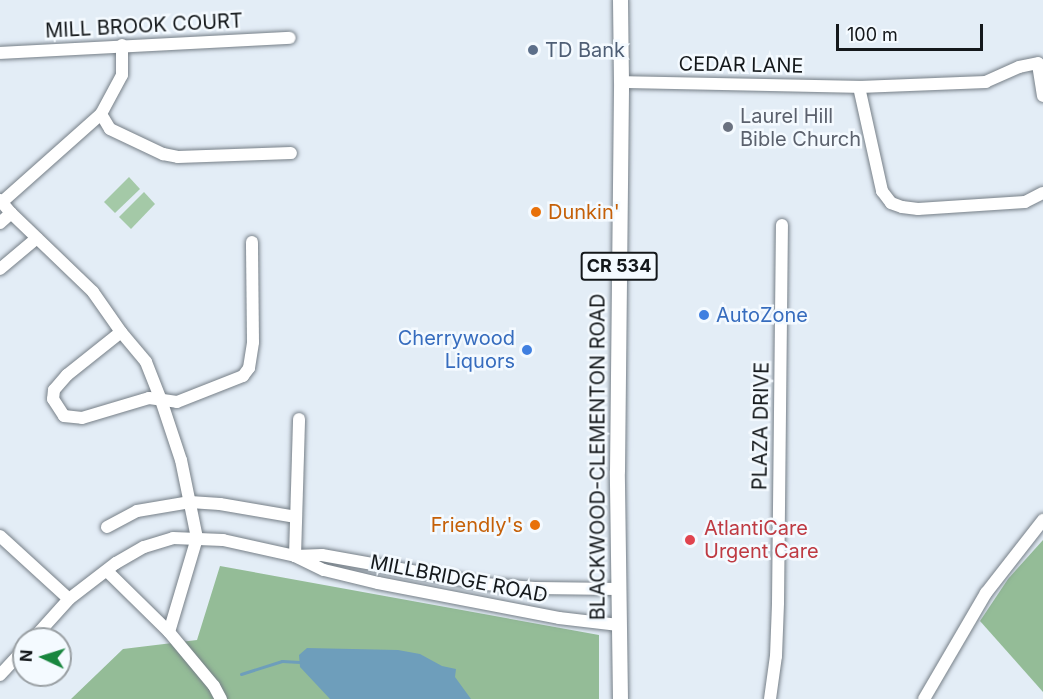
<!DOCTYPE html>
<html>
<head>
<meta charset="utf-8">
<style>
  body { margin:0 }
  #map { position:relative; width:1043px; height:699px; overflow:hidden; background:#e3edf6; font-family:Inter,sans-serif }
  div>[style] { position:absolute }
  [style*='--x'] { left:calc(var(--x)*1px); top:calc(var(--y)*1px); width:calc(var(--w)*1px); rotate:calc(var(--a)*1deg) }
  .green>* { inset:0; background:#a4c9a7 }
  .forest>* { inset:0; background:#94bc97 }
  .water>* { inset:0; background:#6e9ebb }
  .stream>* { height:3px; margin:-1.5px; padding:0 1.5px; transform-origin:1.5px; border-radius:1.5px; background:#6e9ebb }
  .roads { filter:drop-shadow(0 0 2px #767f87) drop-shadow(0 0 2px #767f87) }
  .minor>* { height:12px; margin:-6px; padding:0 6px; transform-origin:6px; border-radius:6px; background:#fff }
  .major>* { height:15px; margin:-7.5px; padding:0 7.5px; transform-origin:7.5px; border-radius:7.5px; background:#fff }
  .dots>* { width:16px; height:16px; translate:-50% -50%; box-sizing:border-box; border:3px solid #f4faff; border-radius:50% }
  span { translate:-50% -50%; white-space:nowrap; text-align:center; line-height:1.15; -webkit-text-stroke:5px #f4faff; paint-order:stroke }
  .shield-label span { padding:2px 4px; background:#f4faff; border:2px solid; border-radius:4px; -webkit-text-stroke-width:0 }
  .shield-label { font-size:18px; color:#14181b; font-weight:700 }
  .street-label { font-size:20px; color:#14181b }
  .service-label { font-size:20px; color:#4e5e75 }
  .left { translate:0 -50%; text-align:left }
  .worship-label { font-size:20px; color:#5b616d }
  .food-label { font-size:20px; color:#c56008 }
  .right { translate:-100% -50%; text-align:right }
  .shop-label { font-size:20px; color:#366cbe }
  .health-label { font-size:20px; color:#be3a42 }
  .north { position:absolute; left:12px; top:627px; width:60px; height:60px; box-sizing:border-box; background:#f4faff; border:2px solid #9aa0a4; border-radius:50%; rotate:274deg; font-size:16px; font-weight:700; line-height:24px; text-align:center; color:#14181b }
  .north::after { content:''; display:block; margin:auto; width:21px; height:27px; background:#18863e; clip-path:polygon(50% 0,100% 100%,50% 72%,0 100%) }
  .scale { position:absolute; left:836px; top:24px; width:147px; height:27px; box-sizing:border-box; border:3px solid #14181b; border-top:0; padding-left:8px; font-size:18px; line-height:21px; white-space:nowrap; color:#14181b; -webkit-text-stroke:4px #f4faff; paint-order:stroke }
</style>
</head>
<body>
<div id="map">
  <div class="green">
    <div style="clip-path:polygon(129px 177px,140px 189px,115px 213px,104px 202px)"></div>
    <div style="clip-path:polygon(144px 192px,155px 204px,131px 229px,119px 217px)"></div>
  </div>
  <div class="forest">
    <div style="clip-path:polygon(1043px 540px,1043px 692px,980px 621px,1008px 579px)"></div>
    <div style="clip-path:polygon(220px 566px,599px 635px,599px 699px,71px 699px,123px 649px,197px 640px)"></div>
  </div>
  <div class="water">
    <div style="clip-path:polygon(307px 648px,398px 650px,420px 654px,442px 666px,456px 669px,455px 677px,471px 699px,330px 699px,300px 667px,299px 655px)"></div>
  </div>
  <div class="stream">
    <div style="--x:241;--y:674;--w:43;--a:-17.6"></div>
    <div style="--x:282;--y:661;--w:18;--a:3"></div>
  </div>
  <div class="roads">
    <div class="minor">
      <div style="--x:0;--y:53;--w:290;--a:-3"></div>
      <div style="--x:621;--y:82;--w:238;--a:1.2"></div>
      <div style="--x:1043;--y:96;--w:33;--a:-99"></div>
      <div style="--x:1038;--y:63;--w:19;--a:168"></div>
      <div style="--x:1019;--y:67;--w:36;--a:156"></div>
      <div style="--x:986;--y:82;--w:127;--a:177.7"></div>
      <div style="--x:859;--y:87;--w:107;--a:77.5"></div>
      <div style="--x:882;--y:191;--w:15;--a:53"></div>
      <div style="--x:891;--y:203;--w:12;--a:20"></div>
      <div style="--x:902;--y:207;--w:16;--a:7"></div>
      <div style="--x:918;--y:209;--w:107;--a:-3.7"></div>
      <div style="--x:1025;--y:202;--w:20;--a:-27"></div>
      <div style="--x:101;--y:114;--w:17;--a:59"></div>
      <div style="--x:110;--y:129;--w:59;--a:25.3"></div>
      <div style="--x:163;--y:154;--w:15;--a:11"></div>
      <div style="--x:178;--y:157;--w:113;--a:-2"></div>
      <div style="--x:0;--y:200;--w:17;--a:50"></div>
      <div style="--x:11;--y:213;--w:114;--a:43.9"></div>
      <div style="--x:93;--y:292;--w:49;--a:55"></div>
      <div style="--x:121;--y:332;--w:39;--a:50"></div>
      <div style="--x:146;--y:362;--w:41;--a:68.5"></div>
      <div style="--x:161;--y:400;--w:63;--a:71.6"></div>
      <div style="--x:181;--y:460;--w:80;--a:78.4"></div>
      <div style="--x:197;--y:538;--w:98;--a:106.6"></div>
      <div style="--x:2;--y:202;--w:132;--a:-41.6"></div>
      <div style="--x:101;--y:114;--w:44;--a:-61.7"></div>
      <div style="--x:122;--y:75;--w:30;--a:-90"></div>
      <div style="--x:0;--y:223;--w:15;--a:-42"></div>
      <div style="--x:0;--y:269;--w:48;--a:-40"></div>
      <div style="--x:121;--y:332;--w:69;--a:141.5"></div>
      <div style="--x:67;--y:375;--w:20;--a:131"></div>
      <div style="--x:54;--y:390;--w:9;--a:96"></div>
      <div style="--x:53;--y:399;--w:20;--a:57"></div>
      <div style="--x:64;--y:416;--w:18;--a:6"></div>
      <div style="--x:82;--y:418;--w:70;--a:-16.6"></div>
      <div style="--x:149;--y:398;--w:28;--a:8"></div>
      <div style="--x:177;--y:402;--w:71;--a:-21.5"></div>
      <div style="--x:243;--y:376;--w:10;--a:-53"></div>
      <div style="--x:249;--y:368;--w:26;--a:-81"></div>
      <div style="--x:253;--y:342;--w:100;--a:-90.6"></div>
      <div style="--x:107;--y:527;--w:34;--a:-28"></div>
      <div style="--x:137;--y:511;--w:54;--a:-9.6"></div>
      <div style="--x:190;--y:502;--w:30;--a:4"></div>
      <div style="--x:220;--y:504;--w:77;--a:9.7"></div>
      <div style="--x:0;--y:536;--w:93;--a:42.4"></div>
      <div style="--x:295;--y:556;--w:27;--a:-2"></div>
      <div style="--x:322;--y:555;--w:166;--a:10.1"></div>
      <div style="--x:485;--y:584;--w:50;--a:4.6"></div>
      <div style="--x:535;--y:588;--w:84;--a:0.7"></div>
      <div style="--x:295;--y:556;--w:137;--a:-88.3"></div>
      <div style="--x:107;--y:571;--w:87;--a:44.5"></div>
      <div style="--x:169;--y:632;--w:70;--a:50.2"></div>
      <div style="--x:214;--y:686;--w:15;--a:62"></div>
      <div style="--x:33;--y:639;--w:54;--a:-48"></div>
      <div style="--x:69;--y:599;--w:59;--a:-37.5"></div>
      <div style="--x:116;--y:563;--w:32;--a:-30"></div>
      <div style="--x:144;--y:547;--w:30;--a:-17"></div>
      <div style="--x:173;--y:538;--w:50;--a:2.3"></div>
      <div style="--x:223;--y:540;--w:74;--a:12.5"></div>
      <div style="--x:295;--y:556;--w:32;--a:26"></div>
      <div style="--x:324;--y:570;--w:56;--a:13.5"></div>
      <div style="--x:378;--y:583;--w:184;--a:10.9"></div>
      <div style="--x:559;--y:618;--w:60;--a:6.7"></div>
      <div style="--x:0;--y:675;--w:35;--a:-47"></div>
      <div style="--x:770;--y:699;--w:43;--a:-82.1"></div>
      <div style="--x:776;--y:656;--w:53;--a:-87.8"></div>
      <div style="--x:778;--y:603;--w:378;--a:-89.4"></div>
      <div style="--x:924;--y:699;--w:123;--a:-59.7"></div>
      <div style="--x:986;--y:593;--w:93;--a:-52"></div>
    </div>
    <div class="major">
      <div style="--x:620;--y:699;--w:228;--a:-90.8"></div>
      <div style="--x:617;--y:471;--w:389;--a:-89.4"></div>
      <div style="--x:621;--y:82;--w:82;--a:-90.7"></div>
    </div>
  </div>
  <div class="dots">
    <div style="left:533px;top:50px;background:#5c6f8a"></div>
    <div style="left:728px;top:127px;background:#6b7280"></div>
    <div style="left:536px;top:212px;background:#e8710a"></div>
    <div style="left:704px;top:315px;background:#3f7fe0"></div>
    <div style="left:527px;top:350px;background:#3f7fe0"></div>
    <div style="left:535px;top:525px;background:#e8710a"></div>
    <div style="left:690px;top:540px;background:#e0444e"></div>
  </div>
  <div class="shield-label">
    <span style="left:619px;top:266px">CR 534</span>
  </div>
  <div class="street-label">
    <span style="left:144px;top:26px;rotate:-3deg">MILL BROOK COURT</span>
    <span style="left:741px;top:65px;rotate:1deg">CEDAR LANE</span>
    <span style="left:761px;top:426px;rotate:-89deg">PLAZA DRIVE</span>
    <span style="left:598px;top:457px;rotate:-90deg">BLACKWOOD-CLEMENTON ROAD</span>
    <span style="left:459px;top:579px;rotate:11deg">MILLBRIDGE ROAD</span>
  </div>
  <div class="service-label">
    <span class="left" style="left:545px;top:50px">TD Bank</span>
  </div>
  <div class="worship-label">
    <span class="left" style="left:740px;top:128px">Laurel Hill<br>Bible Church</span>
  </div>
  <div class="food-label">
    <span class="left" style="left:548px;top:212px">Dunkin'</span>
    <span class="right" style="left:523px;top:525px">Friendly's</span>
  </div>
  <div class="shop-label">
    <span class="left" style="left:716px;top:315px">AutoZone</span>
    <span class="right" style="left:515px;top:350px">Cherrywood<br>Liquors</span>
  </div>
  <div class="health-label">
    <span class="left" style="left:704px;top:540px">AtlantiCare<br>Urgent Care</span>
  </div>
  <div class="north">N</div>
  <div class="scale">100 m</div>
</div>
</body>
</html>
